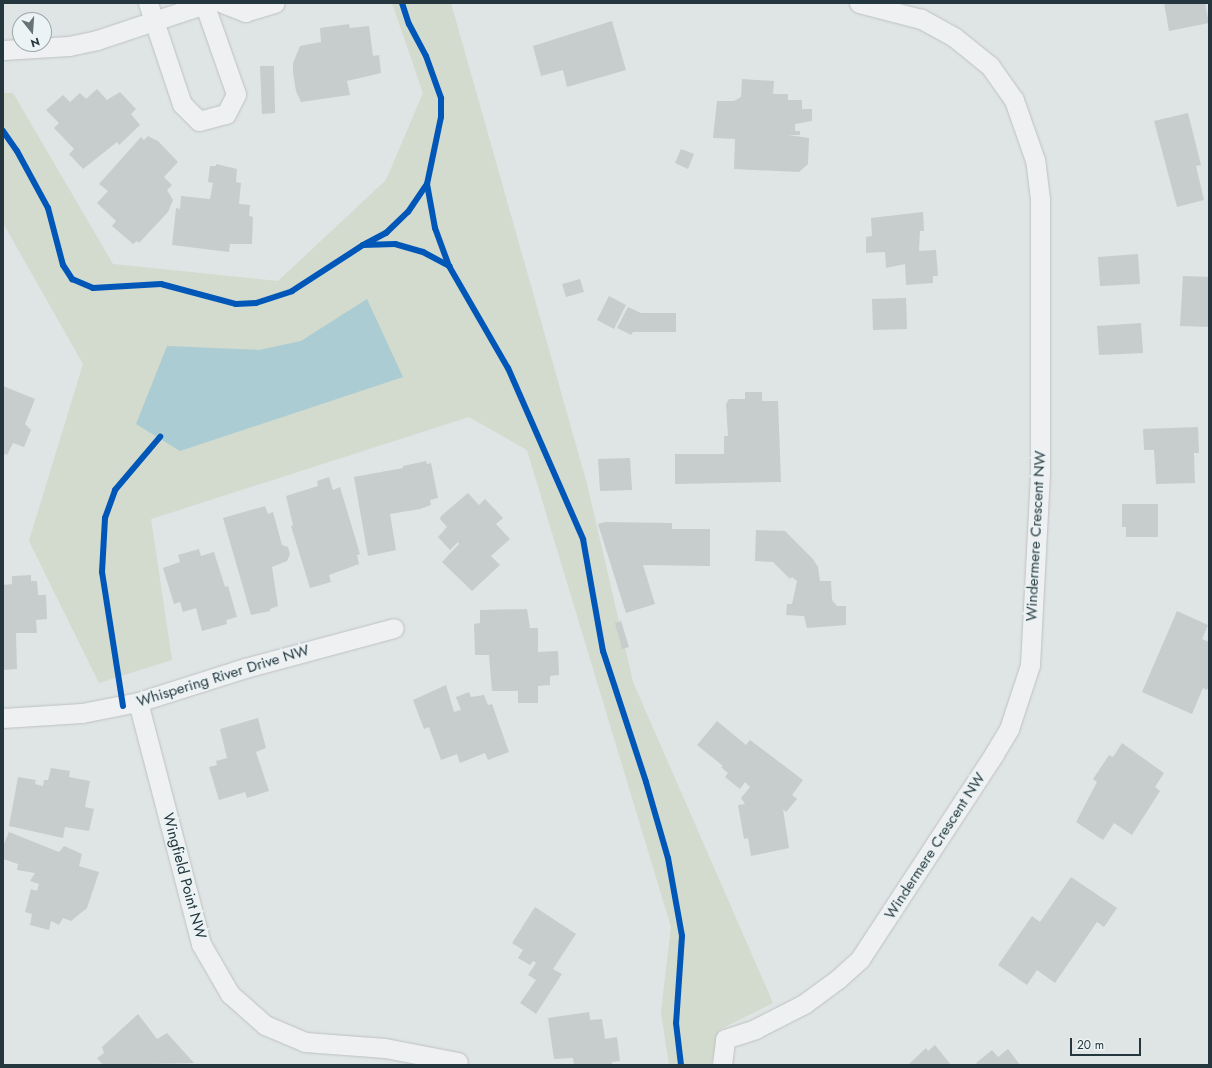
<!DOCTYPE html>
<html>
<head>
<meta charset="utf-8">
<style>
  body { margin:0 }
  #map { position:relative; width:1212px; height:1068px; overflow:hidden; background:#dfe4e4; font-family:Jost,sans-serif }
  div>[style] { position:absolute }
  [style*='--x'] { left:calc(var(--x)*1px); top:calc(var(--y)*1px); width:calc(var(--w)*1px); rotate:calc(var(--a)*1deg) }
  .green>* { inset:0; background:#d3dace }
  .water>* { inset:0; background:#aaccd2 }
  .building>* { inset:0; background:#c7cccc }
  .roads { filter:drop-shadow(0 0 1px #bdc1c2) drop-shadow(0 0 1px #bdc1c2) }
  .street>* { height:19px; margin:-9.5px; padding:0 9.5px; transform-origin:9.5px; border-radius:9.5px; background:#eef0f1 }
  .cycleway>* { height:6px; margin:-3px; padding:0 3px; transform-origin:3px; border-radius:3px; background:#0057b8 }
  span { translate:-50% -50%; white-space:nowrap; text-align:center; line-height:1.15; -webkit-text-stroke:3.5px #ebf3f5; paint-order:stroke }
  .street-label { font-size:15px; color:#25373e }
  .frame { position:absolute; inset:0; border:4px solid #25373e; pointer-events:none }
  .north { position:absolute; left:12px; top:12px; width:40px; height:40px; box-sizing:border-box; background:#ebf3f5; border:1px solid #9ca8ac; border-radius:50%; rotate:163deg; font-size:11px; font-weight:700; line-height:16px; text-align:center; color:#25373e }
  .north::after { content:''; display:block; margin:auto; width:14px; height:18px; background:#667478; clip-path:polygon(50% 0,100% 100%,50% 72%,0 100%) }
  .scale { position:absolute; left:1070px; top:1038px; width:71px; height:18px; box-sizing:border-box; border:2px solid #25373e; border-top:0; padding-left:5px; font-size:12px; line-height:14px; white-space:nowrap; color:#25373e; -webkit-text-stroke:3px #ebf3f5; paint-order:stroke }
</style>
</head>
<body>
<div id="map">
  <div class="green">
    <div style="clip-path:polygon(392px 3px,451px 3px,587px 484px,633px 682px,773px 1003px,719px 1030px,711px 1065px,669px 1065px,661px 1012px,671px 927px,527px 450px,469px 417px,151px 519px,172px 660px,99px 683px,29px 541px,83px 364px,3px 223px,3px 93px,13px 93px,113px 264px,278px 281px,386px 180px,423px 93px)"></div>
  </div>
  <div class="water">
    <div style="clip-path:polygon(367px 299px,403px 377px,180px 451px,136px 424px,167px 346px,259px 350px,301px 341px)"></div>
  </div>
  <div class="building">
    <div style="clip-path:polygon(1164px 3px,1205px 3px,1209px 23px,1169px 31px)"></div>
    <div style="clip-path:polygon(612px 21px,626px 70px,567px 87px,563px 70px,541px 76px,533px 46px)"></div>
    <div style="clip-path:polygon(349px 24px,350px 28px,369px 26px,373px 56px,379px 55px,381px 73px,347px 81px,350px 95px,301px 102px,296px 91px,293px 73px,293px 63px,300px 46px,321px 42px,320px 28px)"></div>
    <div style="clip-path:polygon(260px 66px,274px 66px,275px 113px,262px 114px)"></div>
    <div style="clip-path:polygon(742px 79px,774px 81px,773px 94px,788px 94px,788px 100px,802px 100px,802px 109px,812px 109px,812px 121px,795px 124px,795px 131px,800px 131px,800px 135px,788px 135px,809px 138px,808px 164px,799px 172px,734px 169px,735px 139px,713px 138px,717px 101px,734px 101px,741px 97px)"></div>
    <div style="clip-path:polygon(97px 89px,107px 100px,120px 92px,136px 109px,131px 114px,140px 125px,119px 145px,117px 142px,83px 169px,69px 154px,74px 149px,54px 128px,59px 123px,46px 110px,63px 95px,70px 102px,80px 93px,86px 99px)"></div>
    <div style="clip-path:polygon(1188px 113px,1201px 165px,1196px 166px,1204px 200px,1177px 207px,1154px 121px)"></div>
    <div style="clip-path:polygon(148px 136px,158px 141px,178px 162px,164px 177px,172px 185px,167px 190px,173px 200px,168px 212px,139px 243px,137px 241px,133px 244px,112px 226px,116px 221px,97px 203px,108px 191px,99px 184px,141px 137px,144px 140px)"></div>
    <div style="clip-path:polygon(681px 149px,694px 154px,688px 169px,675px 163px)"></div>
    <div style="clip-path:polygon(216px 164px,237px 169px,236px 182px,241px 183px,239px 204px,250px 205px,249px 216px,253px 217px,252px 244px,230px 244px,229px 252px,172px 245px,176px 208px,180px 209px,181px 196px,210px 199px,213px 183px,208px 182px,210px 166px,216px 166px)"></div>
    <div style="clip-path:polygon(923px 212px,924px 231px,920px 231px,919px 251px,936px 250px,938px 276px,933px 276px,933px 283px,906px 285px,905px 264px,886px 268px,885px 252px,866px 253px,866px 237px,872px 236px,871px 218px)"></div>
    <div style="clip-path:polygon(1138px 254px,1140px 284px,1100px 286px,1098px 257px)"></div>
    <div style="clip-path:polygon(1183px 276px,1209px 277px,1209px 327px,1180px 326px)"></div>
    <div style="clip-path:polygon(580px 279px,584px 292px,566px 297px,562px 284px)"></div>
    <div style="clip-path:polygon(609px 296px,626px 305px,614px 329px,597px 320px)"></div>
    <div style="clip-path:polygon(906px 298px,907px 329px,873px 330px,872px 299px)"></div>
    <div style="clip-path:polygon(628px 307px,641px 313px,676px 313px,676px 332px,633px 332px,631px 335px,617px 328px)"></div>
    <div style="clip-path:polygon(1141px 323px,1143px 353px,1099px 355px,1097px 326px)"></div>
    <div style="clip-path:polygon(3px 386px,35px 399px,25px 424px,31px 430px,24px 447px,13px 443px,7px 455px,3px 453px)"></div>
    <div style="clip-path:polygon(745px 392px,762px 392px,762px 401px,778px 401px,781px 482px,675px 484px,675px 454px,724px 454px,724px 436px,728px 436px,726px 404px,729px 399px,745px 399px)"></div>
    <div style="clip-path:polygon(1198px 427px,1199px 453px,1194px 453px,1195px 483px,1156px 484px,1154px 450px,1144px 450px,1143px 429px)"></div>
    <div style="clip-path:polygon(630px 458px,632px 490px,600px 491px,598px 459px)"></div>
    <div style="clip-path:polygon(426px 461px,427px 464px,431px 463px,438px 498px,430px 500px,431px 505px,420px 509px,390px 514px,396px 550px,368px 556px,354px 477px,403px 468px,403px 466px)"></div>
    <div style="clip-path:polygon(329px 477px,333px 490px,340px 487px,360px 554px,357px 555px,359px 564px,329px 575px,331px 582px,310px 588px,291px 526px,293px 525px,286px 496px,318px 486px,317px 481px)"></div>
    <div style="clip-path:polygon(468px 493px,479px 505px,485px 499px,503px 518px,496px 524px,510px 539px,491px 556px,500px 565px,472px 591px,442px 562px,459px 544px,458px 542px,450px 550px,438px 537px,447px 527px,440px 519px,441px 516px)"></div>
    <div style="clip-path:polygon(1122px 504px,1158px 504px,1158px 537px,1126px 537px,1126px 527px,1122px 527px)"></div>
    <div style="clip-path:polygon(265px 506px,268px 514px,273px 512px,282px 545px,288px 547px,290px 554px,287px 561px,272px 567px,278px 606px,270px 609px,270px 611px,251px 615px,223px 518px)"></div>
    <div style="clip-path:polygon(605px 522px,672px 523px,672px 529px,710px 529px,710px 566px,643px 565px,655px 604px,626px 613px,598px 524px)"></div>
    <div style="clip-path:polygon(756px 530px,785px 531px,813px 559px,818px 567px,820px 581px,831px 581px,832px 600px,837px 606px,846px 606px,846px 625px,807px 628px,804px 616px,786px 615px,787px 604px,792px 604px,797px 581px,792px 577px,790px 579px,773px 562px,755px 561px)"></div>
    <div style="clip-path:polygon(199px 549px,201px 556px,214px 552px,225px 587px,228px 586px,237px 617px,226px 620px,227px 624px,202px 631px,196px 608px,183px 612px,180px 602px,174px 604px,163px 568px,180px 562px,178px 555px)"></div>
    <div style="clip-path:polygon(31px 575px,31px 581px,37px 581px,38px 595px,46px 595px,47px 619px,36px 620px,37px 633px,16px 633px,17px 669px,3px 670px,3px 585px,12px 584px,12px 576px)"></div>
    <div style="clip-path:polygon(527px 609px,530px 628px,538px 628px,538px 652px,558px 651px,559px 675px,550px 676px,550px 685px,538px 686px,538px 703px,518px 703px,518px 691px,492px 691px,489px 655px,475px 655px,474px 624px,480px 623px,480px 610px)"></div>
    <div style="clip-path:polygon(1177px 611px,1208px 625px,1202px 639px,1209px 642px,1209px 685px,1207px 690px,1203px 688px,1192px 714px,1142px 692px)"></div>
    <div style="clip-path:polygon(621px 621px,629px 647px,622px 649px,615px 623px)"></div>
    <div style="clip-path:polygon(446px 685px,454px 712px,461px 710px,456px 697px,469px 692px,471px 697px,484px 695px,488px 705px,492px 704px,509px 752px,488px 760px,485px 753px,460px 763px,457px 754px,441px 760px,429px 727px,424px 729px,413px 700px)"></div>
    <div style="clip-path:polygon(258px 718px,266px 748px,256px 752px,269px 791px,247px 798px,245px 792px,219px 800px,209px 767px,217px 765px,216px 761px,227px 758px,220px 729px)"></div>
    <div style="clip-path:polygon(717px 721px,746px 745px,750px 740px,803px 780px,792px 795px,797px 799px,786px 812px,783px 809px,789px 848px,751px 856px,748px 838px,744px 839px,738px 805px,745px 804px,741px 798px,750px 787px,745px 782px,740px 789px,725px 777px,728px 773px,721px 767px,723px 766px,697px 745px)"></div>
    <div style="clip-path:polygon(1122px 743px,1164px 773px,1155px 787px,1160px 791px,1132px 835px,1114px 823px,1103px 840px,1076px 822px,1097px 782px,1093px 779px,1109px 755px,1113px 757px)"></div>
    <div style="clip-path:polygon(51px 768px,70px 771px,69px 777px,90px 781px,85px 807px,94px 809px,89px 831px,65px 827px,63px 838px,9px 826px,18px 777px,36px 780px,35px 784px,43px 786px,44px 780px,48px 780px)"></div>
    <div style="clip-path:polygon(9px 832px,59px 852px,64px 846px,82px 854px,79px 866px,99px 872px,87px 908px,71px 921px,63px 918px,59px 925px,51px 921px,49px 930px,30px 925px,32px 914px,25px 912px,31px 889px,37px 891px,39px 884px,30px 881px,35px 873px,17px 870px,18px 864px,3px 859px,3px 846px)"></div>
    <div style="clip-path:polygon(1071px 877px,1117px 908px,1104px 927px,1097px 922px,1055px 983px,1037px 970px,1027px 985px,998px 965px,1032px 916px,1040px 922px)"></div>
    <div style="clip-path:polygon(535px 907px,576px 934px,553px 969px,562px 974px,536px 1014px,520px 1003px,536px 980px,528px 975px,536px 963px,533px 961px,530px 965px,518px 958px,523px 950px,512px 943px)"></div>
    <div style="clip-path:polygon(589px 1012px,590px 1020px,602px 1019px,605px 1039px,617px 1037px,620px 1061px,612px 1062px,612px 1065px,574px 1065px,573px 1058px,554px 1059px,548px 1018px)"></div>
    <div style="clip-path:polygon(138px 1014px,157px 1039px,167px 1033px,194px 1063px,103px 1065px,97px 1058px,104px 1053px,102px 1047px)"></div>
    <div style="clip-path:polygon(935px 1045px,951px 1065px,908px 1065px,926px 1048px,928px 1051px)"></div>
    <div style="clip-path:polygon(1008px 1049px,1020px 1065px,978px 1065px,976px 1063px,992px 1050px,998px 1057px)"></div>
  </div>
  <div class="roads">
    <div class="street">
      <div style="--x:148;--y:3;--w:107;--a:71.4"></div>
      <div style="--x:182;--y:104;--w:24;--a:45"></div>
      <div style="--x:199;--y:121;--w:28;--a:-15"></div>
      <div style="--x:226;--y:114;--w:22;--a:-63"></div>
      <div style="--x:236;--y:94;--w:96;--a:-109.4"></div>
      <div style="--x:222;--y:3;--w:25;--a:21"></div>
      <div style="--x:245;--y:12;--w:31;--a:-17"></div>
      <div style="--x:3;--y:50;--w:66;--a:-3.5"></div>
      <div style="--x:69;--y:46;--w:29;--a:-12"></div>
      <div style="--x:97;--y:40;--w:117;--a:-18.4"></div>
      <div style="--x:138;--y:702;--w:250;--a:75.4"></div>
      <div style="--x:201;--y:944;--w:58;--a:59.9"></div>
      <div style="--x:230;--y:994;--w:47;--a:41.5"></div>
      <div style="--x:265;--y:1025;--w:43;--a:23"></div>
      <div style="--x:305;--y:1042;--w:80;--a:4.3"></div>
      <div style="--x:385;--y:1048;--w:74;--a:10.9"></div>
      <div style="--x:3;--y:718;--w:79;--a:-3.6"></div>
      <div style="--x:82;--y:713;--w:57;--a:-11.1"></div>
      <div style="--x:138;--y:702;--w:112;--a:-17.6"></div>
      <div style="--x:245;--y:668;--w:154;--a:-15"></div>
      <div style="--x:722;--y:1065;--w:26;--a:-83"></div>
      <div style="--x:725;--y:1039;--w:32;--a:-18"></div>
      <div style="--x:755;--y:1029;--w:55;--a:-27"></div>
      <div style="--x:804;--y:1004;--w:42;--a:-36.3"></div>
      <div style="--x:838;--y:979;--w:30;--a:-42"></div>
      <div style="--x:860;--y:959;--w:245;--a:-56.8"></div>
      <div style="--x:994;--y:754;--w:29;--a:-59"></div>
      <div style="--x:1009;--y:729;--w:67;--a:-71.8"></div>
      <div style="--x:1030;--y:665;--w:193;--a:-87"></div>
      <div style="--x:1040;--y:472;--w:273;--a:-90"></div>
      <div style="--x:1040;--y:199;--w:39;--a:-97"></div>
      <div style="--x:1035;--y:160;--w:64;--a:-109.3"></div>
      <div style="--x:1014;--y:100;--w:42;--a:-125.2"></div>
      <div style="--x:990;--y:66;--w:46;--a:-141.1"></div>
      <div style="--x:954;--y:37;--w:38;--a:-151"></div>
      <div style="--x:921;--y:19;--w:64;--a:-165.5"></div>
    </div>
  </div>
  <div class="cycleway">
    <div style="--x:402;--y:3;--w:22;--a:72"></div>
    <div style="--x:409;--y:24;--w:36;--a:62"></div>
    <div style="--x:426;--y:56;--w:45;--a:70.3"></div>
    <div style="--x:441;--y:98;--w:19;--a:90"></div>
    <div style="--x:441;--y:117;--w:68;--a:101.8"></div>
    <div style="--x:427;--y:184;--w:45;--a:79.7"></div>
    <div style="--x:435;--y:228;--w:40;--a:69.8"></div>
    <div style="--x:449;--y:266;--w:118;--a:60"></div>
    <div style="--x:508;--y:368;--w:187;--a:66.3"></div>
    <div style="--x:583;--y:539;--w:114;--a:79.9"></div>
    <div style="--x:603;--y:651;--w:138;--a:71.8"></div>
    <div style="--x:646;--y:782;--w:79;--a:73.9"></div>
    <div style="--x:668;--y:858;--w:79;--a:79.8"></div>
    <div style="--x:682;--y:936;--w:87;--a:93.9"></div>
    <div style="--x:676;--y:1023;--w:42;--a:83.2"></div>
    <div style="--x:3;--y:131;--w:24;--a:55"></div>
    <div style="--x:17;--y:151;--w:65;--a:61.5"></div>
    <div style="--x:48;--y:208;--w:59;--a:75.3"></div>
    <div style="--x:63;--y:265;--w:17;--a:57"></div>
    <div style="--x:72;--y:279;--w:23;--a:23"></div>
    <div style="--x:93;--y:288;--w:68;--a:-3.4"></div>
    <div style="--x:161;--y:284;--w:78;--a:14.9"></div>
    <div style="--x:236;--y:304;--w:20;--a:-3"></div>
    <div style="--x:256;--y:303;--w:38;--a:-18"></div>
    <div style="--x:292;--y:291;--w:85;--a:-32.9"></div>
    <div style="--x:363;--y:245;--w:32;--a:-2"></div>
    <div style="--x:395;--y:244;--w:29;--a:16"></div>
    <div style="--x:423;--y:252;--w:30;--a:28"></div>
    <div style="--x:365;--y:244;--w:24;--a:-28"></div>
    <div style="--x:386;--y:233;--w:30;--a:-44"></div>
    <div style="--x:408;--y:212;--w:34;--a:-56"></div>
    <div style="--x:123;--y:706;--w:136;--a:-98.9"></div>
    <div style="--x:102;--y:572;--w:54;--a:-86.8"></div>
    <div style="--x:105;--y:518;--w:30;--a:-70"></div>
    <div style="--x:115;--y:490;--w:70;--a:-49.7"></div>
  </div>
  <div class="street-label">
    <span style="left:1036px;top:536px;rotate:-87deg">Windermere Crescent NW</span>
    <span style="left:223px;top:676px;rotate:-17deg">Whispering River Drive NW</span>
    <span style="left:935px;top:846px;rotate:-57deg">Windermere Crescent NW</span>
    <span style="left:184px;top:876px;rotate:75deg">Wingfield Point NW</span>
  </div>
  <div class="frame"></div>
  <div class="north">N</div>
  <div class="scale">20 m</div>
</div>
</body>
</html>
